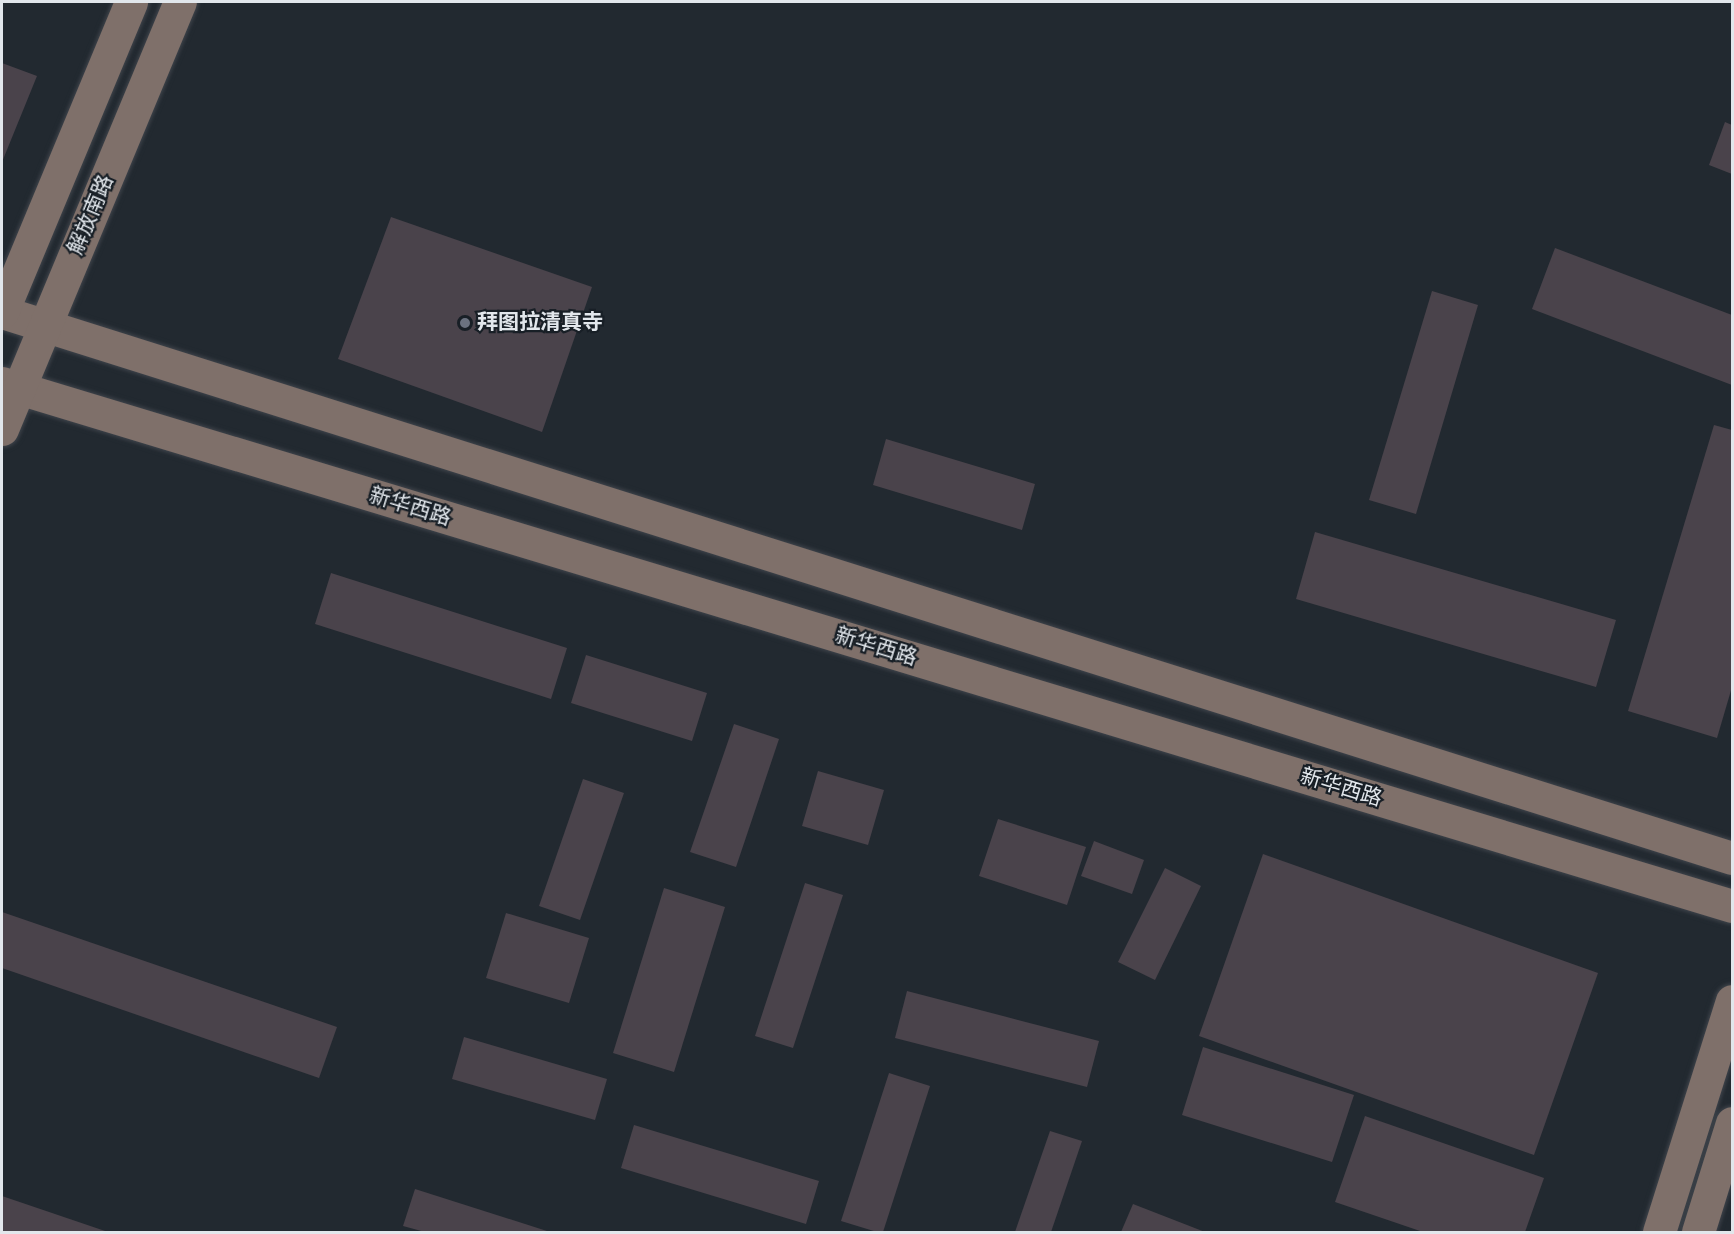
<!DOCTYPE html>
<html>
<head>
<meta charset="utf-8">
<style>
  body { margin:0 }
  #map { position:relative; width:1734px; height:1234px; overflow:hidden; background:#222930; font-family:"Sofia Sans Condensed","Noto Sans SC",sans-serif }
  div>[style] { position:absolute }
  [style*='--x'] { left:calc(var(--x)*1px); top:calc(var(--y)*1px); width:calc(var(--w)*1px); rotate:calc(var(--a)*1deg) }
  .building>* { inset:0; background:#4a434b }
  .roads { filter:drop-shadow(0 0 2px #3f444b) drop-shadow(0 0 2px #3f444b) }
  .secondary>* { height:33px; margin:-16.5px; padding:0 16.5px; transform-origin:16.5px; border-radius:16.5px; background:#7f706a }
  .dots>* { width:16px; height:16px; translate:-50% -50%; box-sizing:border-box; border:3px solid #181f26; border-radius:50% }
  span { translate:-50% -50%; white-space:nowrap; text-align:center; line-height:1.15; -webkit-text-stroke:4.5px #181f26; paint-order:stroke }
  .street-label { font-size:21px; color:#e2e7ec }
  .poi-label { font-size:21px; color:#e2e7ec; font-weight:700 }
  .left { translate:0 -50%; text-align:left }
  .frame { position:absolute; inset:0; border:3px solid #e2e7ec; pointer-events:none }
</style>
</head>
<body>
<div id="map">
  <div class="building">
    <div style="clip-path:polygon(2px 63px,37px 76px,2px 162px)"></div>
    <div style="clip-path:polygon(1725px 122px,1732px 125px,1732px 174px,1709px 165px)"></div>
    <div style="clip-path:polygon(391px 217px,592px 287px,542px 432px,338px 359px)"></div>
    <div style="clip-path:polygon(1555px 248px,1732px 315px,1732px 385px,1532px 309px)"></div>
    <div style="clip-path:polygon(1432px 291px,1478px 305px,1416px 514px,1369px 500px)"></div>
    <div style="clip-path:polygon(1714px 425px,1732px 430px,1732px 687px,1717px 738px,1628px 711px)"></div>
    <div style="clip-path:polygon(886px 439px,1035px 484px,1022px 530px,873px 485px)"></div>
    <div style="clip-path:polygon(1315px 532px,1616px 620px,1596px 687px,1296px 599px)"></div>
    <div style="clip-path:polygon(331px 573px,567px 648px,551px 699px,315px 624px)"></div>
    <div style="clip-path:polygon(586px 655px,707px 693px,692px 741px,571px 703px)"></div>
    <div style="clip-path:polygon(734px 724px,779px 739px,736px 867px,690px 852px)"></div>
    <div style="clip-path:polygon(818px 771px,884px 790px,868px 845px,802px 826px)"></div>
    <div style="clip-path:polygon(583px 779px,624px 793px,580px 920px,539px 906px)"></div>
    <div style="clip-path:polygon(998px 819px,1086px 847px,1067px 905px,979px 876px)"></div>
    <div style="clip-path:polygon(1094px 841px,1144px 860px,1132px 894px,1081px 876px)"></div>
    <div style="clip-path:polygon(1263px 854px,1598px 973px,1534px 1155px,1199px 1036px)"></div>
    <div style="clip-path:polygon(1165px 868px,1201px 886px,1155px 980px,1118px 962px)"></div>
    <div style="clip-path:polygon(805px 883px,843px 895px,793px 1048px,755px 1036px)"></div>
    <div style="clip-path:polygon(664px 888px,725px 907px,674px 1072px,613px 1053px)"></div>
    <div style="clip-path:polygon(2px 912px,337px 1027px,319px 1078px,2px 968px)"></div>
    <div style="clip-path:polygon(506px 913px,589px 938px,569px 1003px,486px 978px)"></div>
    <div style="clip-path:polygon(907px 991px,1099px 1041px,1087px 1087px,895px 1038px)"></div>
    <div style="clip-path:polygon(464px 1037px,607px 1079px,595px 1120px,452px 1079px)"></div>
    <div style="clip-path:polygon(1203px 1047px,1354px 1095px,1332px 1162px,1182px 1115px)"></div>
    <div style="clip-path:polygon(889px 1073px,930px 1086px,883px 1232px,877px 1232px,841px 1221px)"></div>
    <div style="clip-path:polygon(1365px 1116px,1544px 1178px,1525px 1232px,1423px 1232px,1335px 1202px)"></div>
    <div style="clip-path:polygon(634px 1125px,819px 1181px,806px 1224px,621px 1168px)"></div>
    <div style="clip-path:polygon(1050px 1131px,1082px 1141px,1051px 1232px,1015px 1232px)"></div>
    <div style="clip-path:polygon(415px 1189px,550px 1232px,425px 1232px,403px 1226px)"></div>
    <div style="clip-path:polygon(2px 1196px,108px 1232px,2px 1231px)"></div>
    <div style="clip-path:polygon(1133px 1204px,1205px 1232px,1121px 1232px)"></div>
  </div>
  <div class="roads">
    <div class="secondary">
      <div style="--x:2;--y:312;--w:1814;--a:17.52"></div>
      <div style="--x:2;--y:312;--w:336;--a:-67.4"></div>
      <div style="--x:2;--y:383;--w:1807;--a:16.82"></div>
      <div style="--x:2;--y:429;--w:463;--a:-67.4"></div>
      <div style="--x:1659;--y:1232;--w:242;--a:-72.5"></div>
      <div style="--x:1698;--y:1232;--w:114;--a:-72.7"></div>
    </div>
  </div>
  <div class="dots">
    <div style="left:465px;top:323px;background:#6b7280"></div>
  </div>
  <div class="street-label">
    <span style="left:91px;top:215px;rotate:-67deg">解放南路</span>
    <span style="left:410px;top:507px;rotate:17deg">新华西路</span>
    <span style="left:876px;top:647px;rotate:17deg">新华西路</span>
    <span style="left:1341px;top:788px;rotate:17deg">新华西路</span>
  </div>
  <div class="poi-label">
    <span class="left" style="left:477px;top:323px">拜图拉清真寺</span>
  </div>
  <div class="frame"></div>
</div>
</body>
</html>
